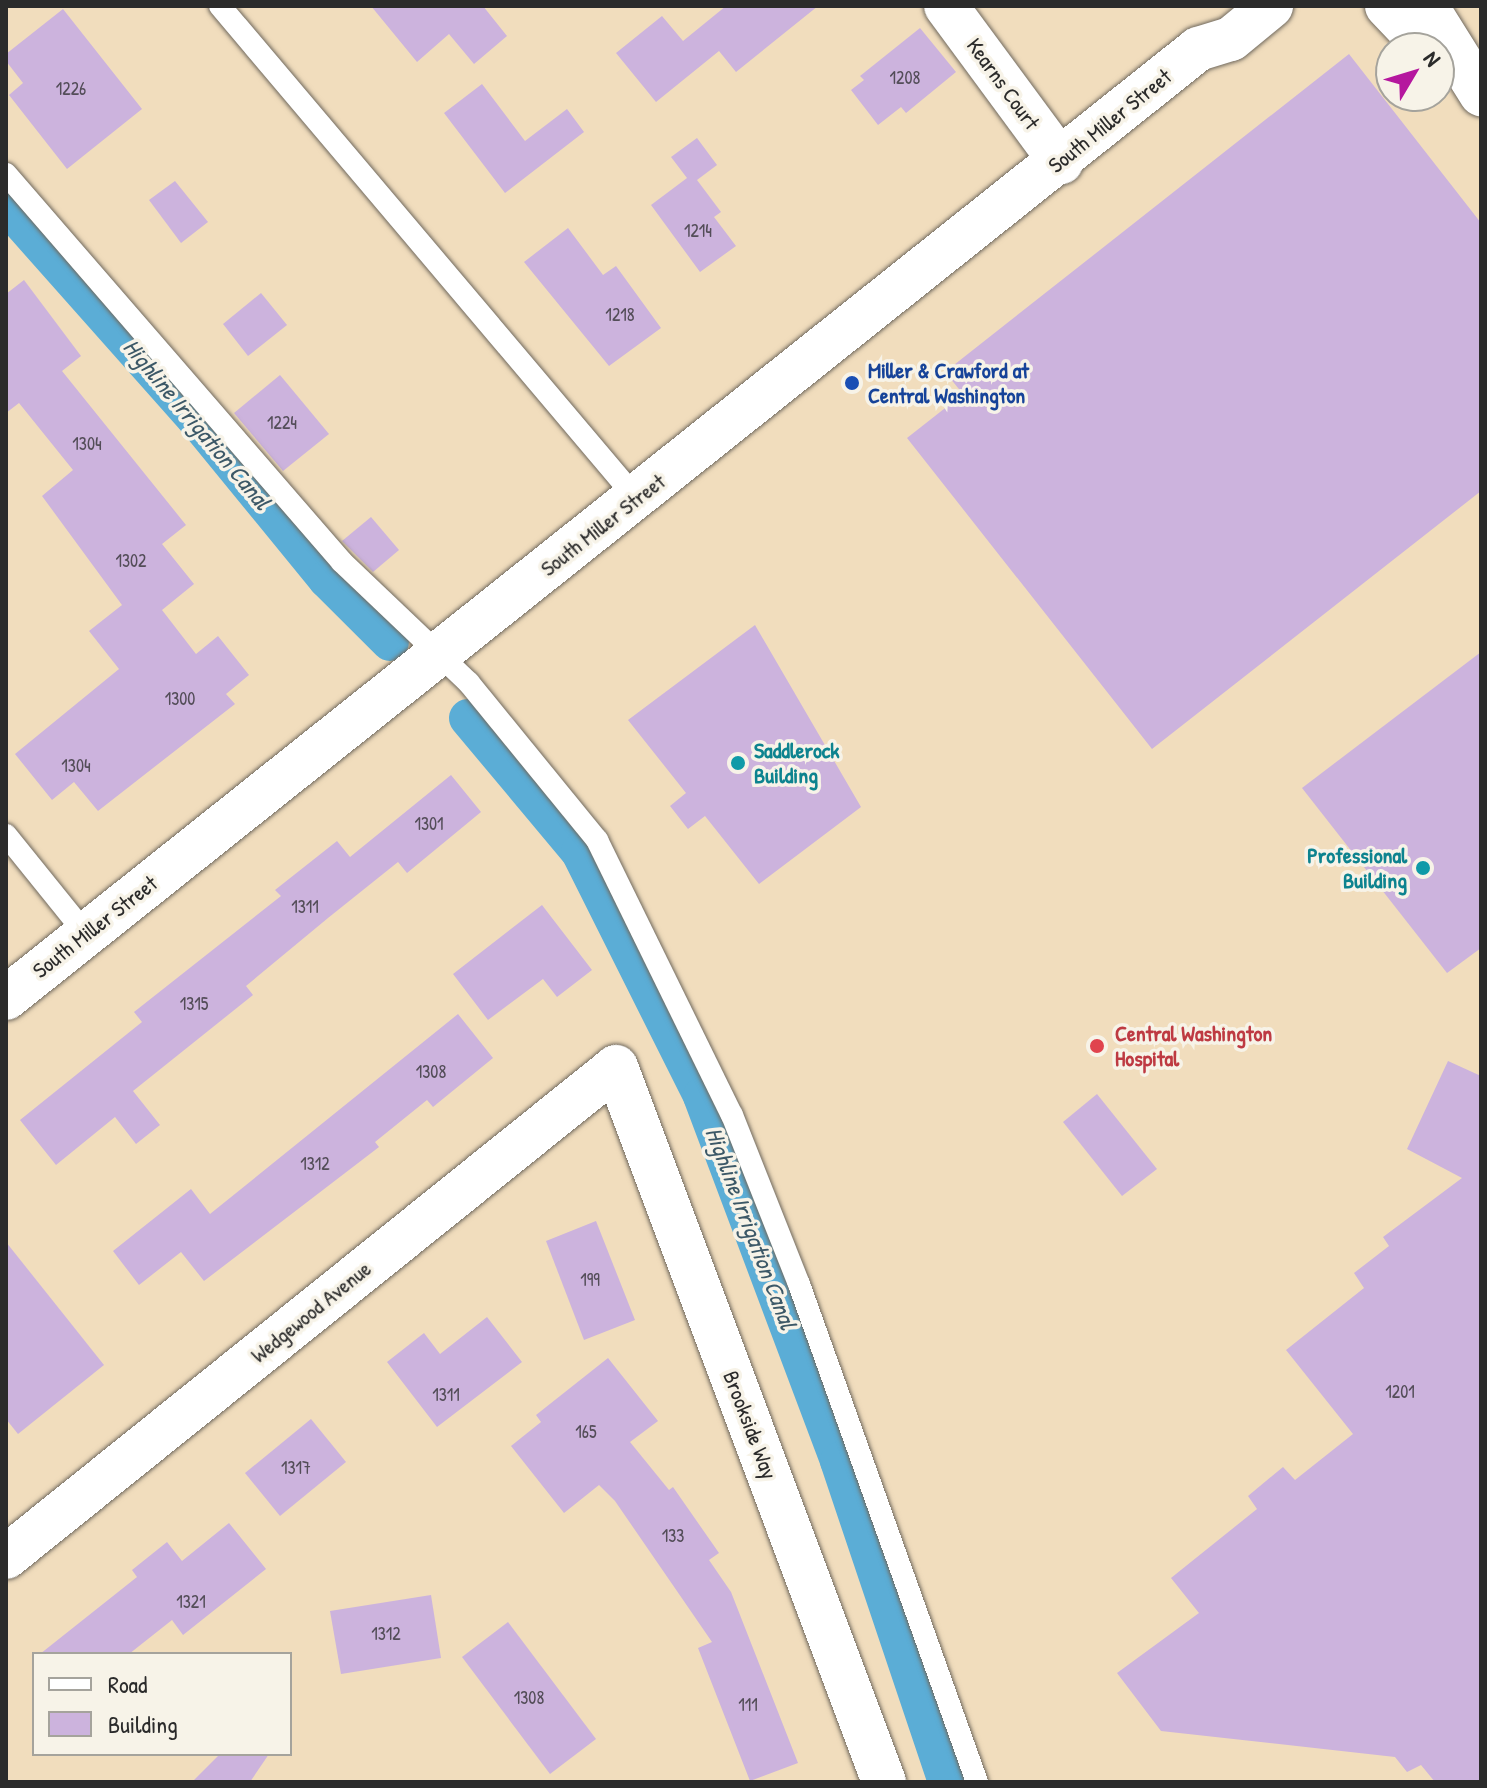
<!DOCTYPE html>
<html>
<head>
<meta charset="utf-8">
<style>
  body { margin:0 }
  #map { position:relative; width:1487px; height:1788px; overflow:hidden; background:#f1ddbd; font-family:"Patrick Hand",sans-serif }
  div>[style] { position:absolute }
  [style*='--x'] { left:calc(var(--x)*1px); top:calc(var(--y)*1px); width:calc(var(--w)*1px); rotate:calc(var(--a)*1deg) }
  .canal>* { height:38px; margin:-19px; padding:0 19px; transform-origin:19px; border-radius:19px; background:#5badd6 }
  .building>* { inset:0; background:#ccb3dd }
  .roads { filter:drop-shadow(0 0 2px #70695e) drop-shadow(0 0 2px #70695e) }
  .lane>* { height:22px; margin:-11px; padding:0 11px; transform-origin:11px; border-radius:11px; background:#fff }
  .street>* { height:44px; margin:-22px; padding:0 22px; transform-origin:22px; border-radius:22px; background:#fff }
  .secondary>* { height:44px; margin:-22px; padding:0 22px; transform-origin:22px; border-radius:22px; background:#fff }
  .dots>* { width:22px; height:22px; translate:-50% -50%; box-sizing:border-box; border:4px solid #f7f3e8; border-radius:50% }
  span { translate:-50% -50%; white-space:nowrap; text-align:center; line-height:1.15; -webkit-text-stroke:7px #f7f3e8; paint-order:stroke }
  .number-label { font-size:18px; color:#534d58 }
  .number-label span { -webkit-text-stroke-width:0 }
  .street-label { font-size:22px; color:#2b2b2b }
  .transit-label { font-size:22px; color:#164399; font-weight:700 }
  .left { translate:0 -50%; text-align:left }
  .culture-label { font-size:22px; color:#0d838f; font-weight:700 }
  .right { translate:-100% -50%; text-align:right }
  .health-label { font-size:22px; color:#be3a42; font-weight:700 }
  .water-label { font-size:24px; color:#3c5867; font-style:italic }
  .frame { position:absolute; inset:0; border:8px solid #2b2b2b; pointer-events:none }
  .legend { position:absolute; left:32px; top:1652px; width:260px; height:104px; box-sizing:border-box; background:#f7f3e8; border:2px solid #a5a39c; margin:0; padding:10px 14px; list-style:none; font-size:24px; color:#2b2b2b }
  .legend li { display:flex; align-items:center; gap:16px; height:40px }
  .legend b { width:40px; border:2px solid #a5a39c }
  .north { position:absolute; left:1375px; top:32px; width:80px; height:80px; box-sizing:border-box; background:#f7f3e8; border:2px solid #a5a39c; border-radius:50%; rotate:52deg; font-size:22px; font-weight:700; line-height:32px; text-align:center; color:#2b2b2b }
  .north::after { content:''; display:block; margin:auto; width:28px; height:36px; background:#b5179e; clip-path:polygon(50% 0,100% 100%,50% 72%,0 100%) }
</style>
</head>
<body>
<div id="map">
  <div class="canal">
    <div style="--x:6;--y:205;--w:286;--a:48.4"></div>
    <div style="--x:196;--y:419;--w:207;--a:50.7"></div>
    <div style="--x:327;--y:579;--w:89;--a:45"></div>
    <div style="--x:468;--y:718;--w:175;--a:50.1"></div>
    <div style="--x:580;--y:852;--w:273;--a:63.4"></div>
    <div style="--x:702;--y:1096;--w:390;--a:69.4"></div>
    <div style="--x:839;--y:1461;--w:339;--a:71.4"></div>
  </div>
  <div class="building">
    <div style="clip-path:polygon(371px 6px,483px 6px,507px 36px,474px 64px,449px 34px,417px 62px)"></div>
    <div style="clip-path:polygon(726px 6px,818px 6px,736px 72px,719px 51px,656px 102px,616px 53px,662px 16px,683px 41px)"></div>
    <div style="clip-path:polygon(63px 9px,142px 109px,67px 169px,9px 95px,23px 83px,6px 61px,6px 54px)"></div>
    <div style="clip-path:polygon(920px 28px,956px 72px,906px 113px,901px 107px,878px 125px,851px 90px,864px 80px,860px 76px)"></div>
    <div style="clip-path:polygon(1349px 54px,1481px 223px,1481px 491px,1152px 749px,907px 438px,963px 394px,945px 372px)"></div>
    <div style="clip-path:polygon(482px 84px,525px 141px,567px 109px,584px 132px,505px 193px,444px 113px)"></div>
    <div style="clip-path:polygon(697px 138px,717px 165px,697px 180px,721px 212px,714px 217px,736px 246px,700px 272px,651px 205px,687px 178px,671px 157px)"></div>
    <div style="clip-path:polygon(175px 181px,208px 222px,181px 243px,149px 200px)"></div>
    <div style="clip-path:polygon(568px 228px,603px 275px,616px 266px,661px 328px,609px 366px,524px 262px)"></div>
    <div style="clip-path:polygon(24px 280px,81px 356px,62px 371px,186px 525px,162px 544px,194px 584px,162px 610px,196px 654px,218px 636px,249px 675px,226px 694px,235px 704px,98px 811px,74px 782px,52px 800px,15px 754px,119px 669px,89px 631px,122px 605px,42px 496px,73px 470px,19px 403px,6px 413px,6px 294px)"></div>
    <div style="clip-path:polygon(261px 293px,287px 325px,248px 356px,223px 324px)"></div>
    <div style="clip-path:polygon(280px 375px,329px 434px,283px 471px,234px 413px)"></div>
    <div style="clip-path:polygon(371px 517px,399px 550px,373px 572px,342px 541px)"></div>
    <div style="clip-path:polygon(755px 625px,861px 807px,759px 884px,705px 816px,688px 829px,670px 806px,686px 793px,628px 720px)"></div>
    <div style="clip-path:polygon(1481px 652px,1481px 948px,1447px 973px,1302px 788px)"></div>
    <div style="clip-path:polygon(451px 775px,481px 812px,407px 873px,398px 862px,328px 918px,246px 986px,253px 995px,133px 1091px,160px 1125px,136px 1144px,115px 1117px,56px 1165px,20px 1120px,142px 1022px,134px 1012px,281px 896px,275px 890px,337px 841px,350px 857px)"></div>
    <div style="clip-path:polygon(542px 905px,592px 970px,557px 997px,543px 979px,488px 1020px,453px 974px)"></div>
    <div style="clip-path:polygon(458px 1014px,493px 1058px,433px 1107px,427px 1100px,375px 1142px,379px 1147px,204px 1281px,181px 1252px,139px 1285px,113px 1251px,191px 1189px,210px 1214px)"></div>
    <div style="clip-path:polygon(1448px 1061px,1481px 1076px,1481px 1782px,1435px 1782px,1421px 1765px,1407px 1772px,1395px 1757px,1161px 1731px,1117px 1673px,1199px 1613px,1171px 1578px,1257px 1509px,1248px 1496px,1283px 1467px,1295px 1480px,1353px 1434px,1286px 1350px,1364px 1288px,1354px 1273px,1389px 1246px,1383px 1237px,1462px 1178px,1407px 1149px)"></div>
    <div style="clip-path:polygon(1097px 1094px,1157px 1169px,1122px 1196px,1063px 1122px)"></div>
    <div style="clip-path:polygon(596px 1221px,635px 1320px,584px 1340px,546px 1241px)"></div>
    <div style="clip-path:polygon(6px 1242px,104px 1365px,18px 1434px,6px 1419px)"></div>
    <div style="clip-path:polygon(487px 1317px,522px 1362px,437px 1427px,387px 1362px,424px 1333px,440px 1354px)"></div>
    <div style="clip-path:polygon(608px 1358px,658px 1421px,630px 1442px,669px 1490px,673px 1487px,719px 1553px,709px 1560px,731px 1592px,798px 1763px,750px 1781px,698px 1648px,712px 1642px,615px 1501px,599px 1485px,564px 1513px,511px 1446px,541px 1422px,536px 1415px)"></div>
    <div style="clip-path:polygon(311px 1419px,346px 1462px,280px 1516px,245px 1473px)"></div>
    <div style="clip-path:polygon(229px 1523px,266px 1569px,183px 1635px,172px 1620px,129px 1654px,40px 1654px,137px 1577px,132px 1570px,167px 1542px,182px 1561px)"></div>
    <div style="clip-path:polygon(431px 1595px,441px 1658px,341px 1674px,330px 1611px)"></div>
    <div style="clip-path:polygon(508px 1622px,596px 1739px,550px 1774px,462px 1657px)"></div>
    <div style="clip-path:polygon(220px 1754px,269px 1754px,250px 1782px,192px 1782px)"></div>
  </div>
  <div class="roads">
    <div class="lane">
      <div style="--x:220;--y:6;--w:644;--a:49.78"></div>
      <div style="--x:6;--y:174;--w:513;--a:49.11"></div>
      <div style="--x:342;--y:562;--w:175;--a:43.6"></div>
      <div style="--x:469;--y:683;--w:203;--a:50.8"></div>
      <div style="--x:597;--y:840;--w:306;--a:63.9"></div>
      <div style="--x:732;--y:1115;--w:182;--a:68.4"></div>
      <div style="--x:799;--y:1284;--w:529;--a:70.33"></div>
      <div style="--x:6;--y:835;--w:127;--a:51.1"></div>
    </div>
    <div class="street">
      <div style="--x:946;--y:6;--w:194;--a:53.6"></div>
      <div style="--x:6;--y:1557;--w:782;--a:-38.77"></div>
      <div style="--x:616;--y:1067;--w:764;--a:69.45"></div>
    </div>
    <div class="secondary">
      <div style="--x:1387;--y:6;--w:58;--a:46.4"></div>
      <div style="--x:1426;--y:6;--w:104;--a:58"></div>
      <div style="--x:6;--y:998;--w:1524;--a:-38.52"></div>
      <div style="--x:1198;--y:49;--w:34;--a:-17"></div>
      <div style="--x:1231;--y:39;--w:52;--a:-39.5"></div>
    </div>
  </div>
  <div class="dots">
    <div style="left:852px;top:383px;background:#1a4fb4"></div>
    <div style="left:738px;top:763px;background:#0f9aa8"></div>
    <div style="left:1423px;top:868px;background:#0f9aa8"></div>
    <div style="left:1097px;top:1046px;background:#e0444e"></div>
  </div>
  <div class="number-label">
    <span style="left:905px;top:78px">1208</span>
    <span style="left:71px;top:89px">1226</span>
    <span style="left:698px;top:231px">1214</span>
    <span style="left:620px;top:315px">1218</span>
    <span style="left:282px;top:423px">1224</span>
    <span style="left:87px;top:444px">1304</span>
    <span style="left:131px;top:561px">1302</span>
    <span style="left:180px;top:699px">1300</span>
    <span style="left:76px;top:766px">1304</span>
    <span style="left:429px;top:824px">1301</span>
    <span style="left:305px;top:907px">1311</span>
    <span style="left:194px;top:1004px">1315</span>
    <span style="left:431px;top:1072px">1308</span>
    <span style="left:315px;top:1164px">1312</span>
    <span style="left:590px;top:1280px">199</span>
    <span style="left:1400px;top:1392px">1201</span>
    <span style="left:446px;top:1395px">1311</span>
    <span style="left:586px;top:1432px">165</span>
    <span style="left:296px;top:1468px">1317</span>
    <span style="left:673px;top:1536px">133</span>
    <span style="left:191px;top:1602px">1321</span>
    <span style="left:386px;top:1634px">1312</span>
    <span style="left:529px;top:1698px">1308</span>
    <span style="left:748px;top:1705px">111</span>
  </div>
  <div class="street-label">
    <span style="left:1003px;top:84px;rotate:54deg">Kearns Court</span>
    <span style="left:1110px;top:121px;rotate:-39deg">South Miller Street</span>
    <span style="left:603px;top:525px;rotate:-38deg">South Miller Street</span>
    <span style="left:95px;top:927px;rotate:-38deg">South Miller Street</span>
    <span style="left:311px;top:1312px;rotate:-39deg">Wedgewood Avenue</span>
    <span style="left:750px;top:1425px;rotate:69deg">Brookside Way</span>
  </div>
  <div class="transit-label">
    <span class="left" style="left:868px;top:383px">Miller &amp; Crawford at<br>Central Washington</span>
  </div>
  <div class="culture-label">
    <span class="left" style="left:754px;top:763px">Saddlerock<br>Building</span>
    <span class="right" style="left:1407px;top:868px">Professional<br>Building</span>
  </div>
  <div class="health-label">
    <span class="left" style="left:1115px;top:1046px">Central Washington<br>Hospital</span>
  </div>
  <div class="water-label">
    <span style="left:197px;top:424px;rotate:50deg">Highline Irrigation Canal</span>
    <span style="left:751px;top:1228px;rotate:69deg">Highline Irrigation Canal</span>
  </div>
  <div class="frame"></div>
  <ul class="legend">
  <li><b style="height:10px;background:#fff"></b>Road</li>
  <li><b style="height:22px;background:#ccb3dd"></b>Building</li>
  </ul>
  <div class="north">N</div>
</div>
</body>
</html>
